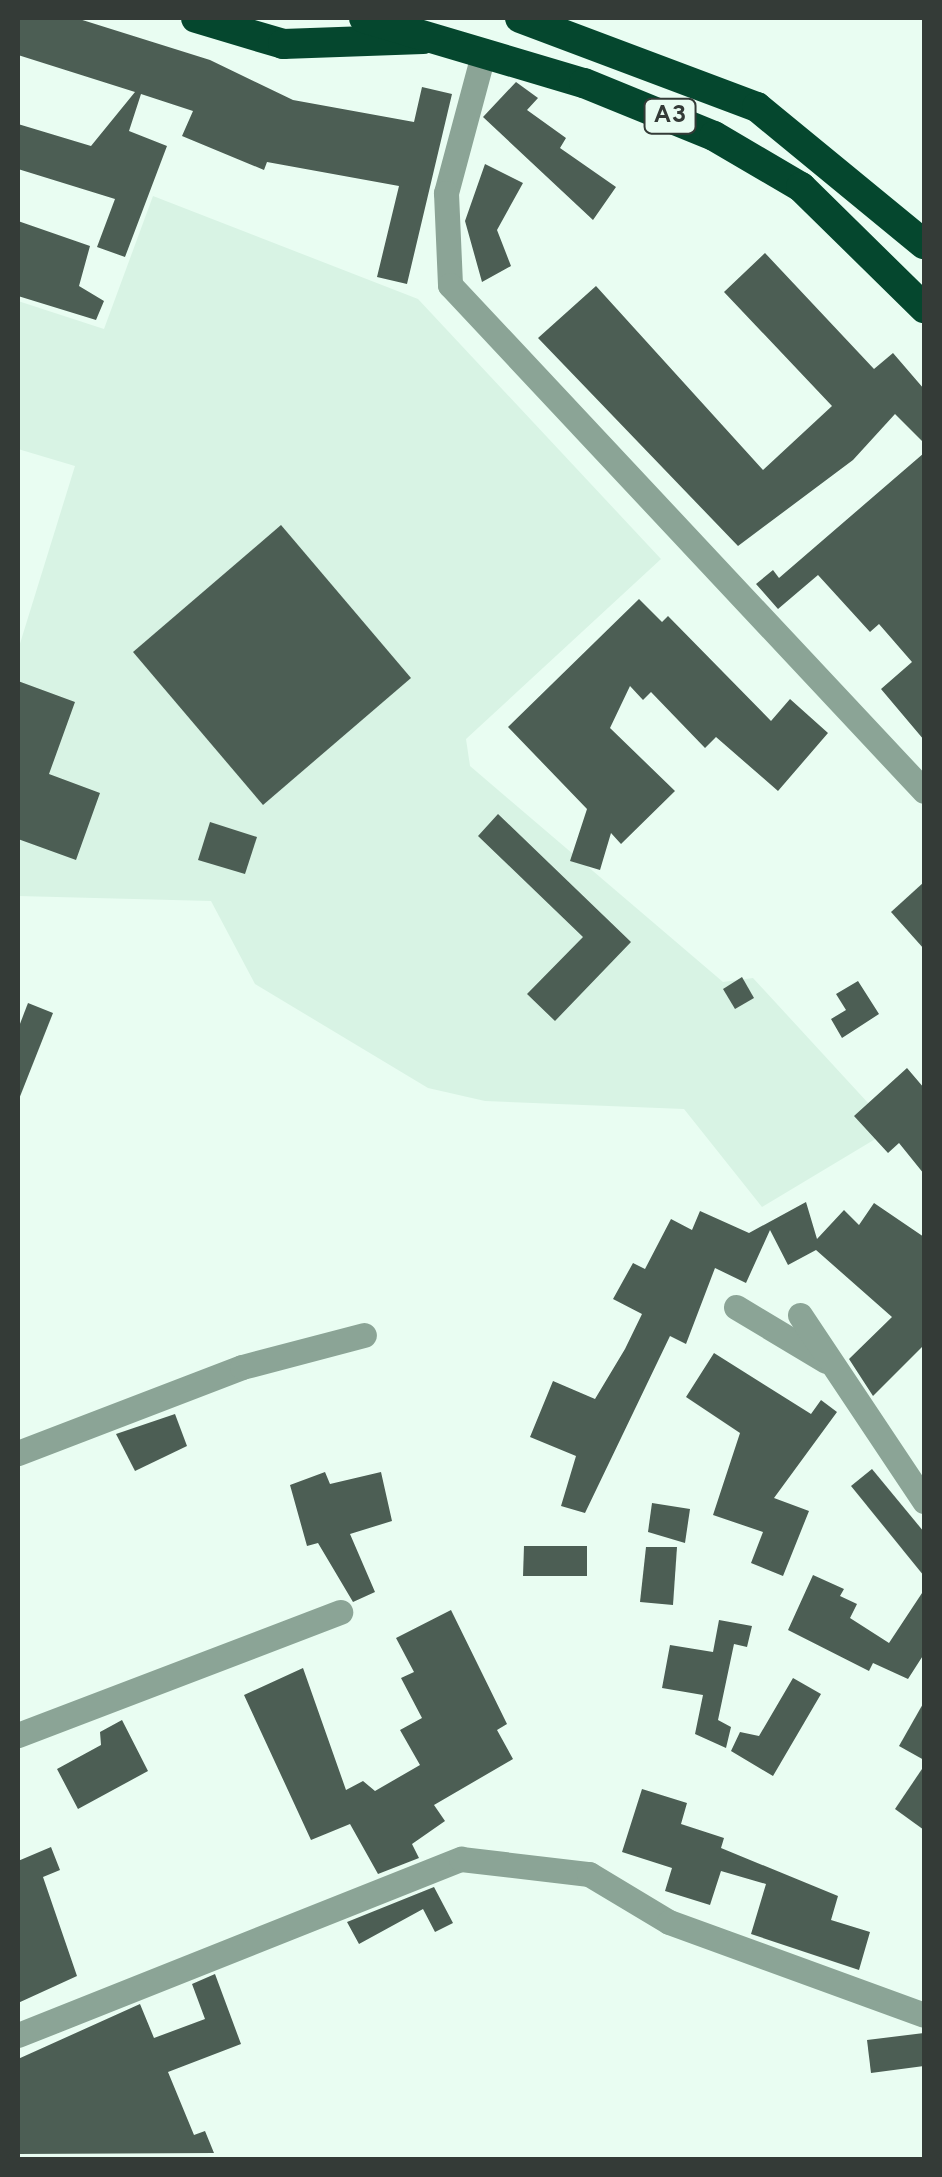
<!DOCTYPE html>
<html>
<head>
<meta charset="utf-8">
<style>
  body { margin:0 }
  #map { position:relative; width:942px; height:2177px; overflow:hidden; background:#e9fdf2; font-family:Overpass,sans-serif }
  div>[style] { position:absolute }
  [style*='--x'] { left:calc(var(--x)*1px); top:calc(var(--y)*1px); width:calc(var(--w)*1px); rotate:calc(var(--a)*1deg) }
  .built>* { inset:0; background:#d8f3e4 }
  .building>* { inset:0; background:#4c5e54 }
  .minor>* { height:25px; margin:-12.5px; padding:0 12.5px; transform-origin:12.5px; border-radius:12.5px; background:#8ba496 }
  .highway>* { height:30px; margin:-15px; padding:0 15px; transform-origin:15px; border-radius:15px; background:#05472e }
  span { translate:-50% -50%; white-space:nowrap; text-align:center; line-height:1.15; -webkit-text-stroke:10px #e9fdf2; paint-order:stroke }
  .shield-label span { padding:2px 8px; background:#e9fdf2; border:2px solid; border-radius:8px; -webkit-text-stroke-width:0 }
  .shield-label { font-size:25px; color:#343b37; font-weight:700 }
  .frame { position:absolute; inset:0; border:20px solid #343b37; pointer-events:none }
</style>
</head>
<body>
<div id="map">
  <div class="built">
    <div style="clip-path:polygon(153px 196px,418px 299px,661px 559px,466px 739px,470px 766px,723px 982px,753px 978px,892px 1129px,762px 1207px,684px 1109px,485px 1101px,428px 1088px,255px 984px,211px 901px,18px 896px,18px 650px,75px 466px,18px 449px,18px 301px,104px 329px)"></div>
  </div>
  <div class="building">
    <div style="clip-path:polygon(18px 18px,76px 18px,210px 60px,293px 100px,414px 122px,422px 87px,452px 94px,407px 284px,377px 277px,399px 186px,267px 162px,264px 170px,182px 136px,193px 111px,141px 94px,129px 131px,167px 146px,125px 257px,97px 247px,115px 199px,18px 169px,18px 124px,91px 146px,135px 92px,18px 55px)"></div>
    <div style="clip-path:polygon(516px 82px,538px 98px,527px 110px,566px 138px,560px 148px,616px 187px,593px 220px,483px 117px)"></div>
    <div style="clip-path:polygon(485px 164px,523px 183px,497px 230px,511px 266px,482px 282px,465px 221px)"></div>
    <div style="clip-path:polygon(18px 221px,90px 246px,79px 286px,104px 301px,96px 320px,18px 296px)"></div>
    <div style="clip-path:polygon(765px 253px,874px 369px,893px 353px,924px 389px,924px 443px,895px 414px,853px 460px,738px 546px,538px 338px,596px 286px,763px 470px,832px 406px,724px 292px)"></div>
    <div style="clip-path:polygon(924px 453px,924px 740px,881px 689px,912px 662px,879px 624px,870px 632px,818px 575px,778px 609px,756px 584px,773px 570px,779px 578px)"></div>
    <div style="clip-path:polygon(281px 525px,411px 678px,263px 805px,133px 652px)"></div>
    <div style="clip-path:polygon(639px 599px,662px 622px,668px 616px,771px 721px,790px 699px,828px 733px,778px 791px,716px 737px,705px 748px,651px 692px,643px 700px,630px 686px,610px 728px,675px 791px,621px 844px,611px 833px,600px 870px,570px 861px,587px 809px,508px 727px)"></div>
    <div style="clip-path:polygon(18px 681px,75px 702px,49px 774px,100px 793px,76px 860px,18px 839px)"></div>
    <div style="clip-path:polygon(498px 814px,631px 942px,555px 1021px,527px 994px,583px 937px,478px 836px)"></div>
    <div style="clip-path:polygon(210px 822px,257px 837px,245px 874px,198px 860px)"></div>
    <div style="clip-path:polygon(924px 882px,924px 949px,891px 912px)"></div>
    <div style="clip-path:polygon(742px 977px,754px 998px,735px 1009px,723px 989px)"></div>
    <div style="clip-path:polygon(858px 981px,879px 1014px,842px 1038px,831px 1019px,846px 1010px,836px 994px)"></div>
    <div style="clip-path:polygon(28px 1003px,53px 1013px,19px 1099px,18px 1029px)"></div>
    <div style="clip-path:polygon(907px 1068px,924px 1088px,924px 1174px,899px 1143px,888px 1153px,854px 1116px)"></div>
    <div style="clip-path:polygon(806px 1202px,817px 1239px,844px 1210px,859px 1225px,874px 1203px,924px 1237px,924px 1345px,873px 1396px,849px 1359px,892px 1317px,816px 1250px,788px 1265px,770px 1230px,746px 1283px,715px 1268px,686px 1344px,670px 1336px,585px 1513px,561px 1506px,576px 1456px,530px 1437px,553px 1381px,595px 1399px,625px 1349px,642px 1314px,613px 1299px,633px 1263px,645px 1269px,671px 1219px,692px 1230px,700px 1211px,749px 1233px)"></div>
    <div style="clip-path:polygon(714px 1353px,811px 1414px,821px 1400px,837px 1412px,774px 1498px,809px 1511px,783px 1576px,751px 1563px,763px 1532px,713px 1515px,740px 1433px,686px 1397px)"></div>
    <div style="clip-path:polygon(175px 1414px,187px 1446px,135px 1471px,116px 1434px)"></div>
    <div style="clip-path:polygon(872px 1469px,924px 1532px,924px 1576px,851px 1486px)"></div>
    <div style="clip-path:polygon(325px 1472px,330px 1484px,381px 1472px,392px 1521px,350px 1534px,375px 1592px,353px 1602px,318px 1543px,307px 1546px,290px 1485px)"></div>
    <div style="clip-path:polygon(652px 1503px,690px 1509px,685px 1543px,648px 1532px)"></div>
    <div style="clip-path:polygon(524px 1546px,587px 1546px,587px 1576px,523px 1576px)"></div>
    <div style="clip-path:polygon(646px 1547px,677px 1547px,673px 1605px,640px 1602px)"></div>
    <div style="clip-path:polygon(813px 1575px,844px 1589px,840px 1596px,857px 1604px,850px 1618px,889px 1643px,924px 1590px,924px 1654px,908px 1679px,873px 1663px,869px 1671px,788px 1630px)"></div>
    <div style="clip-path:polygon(451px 1610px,507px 1724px,497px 1730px,513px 1759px,434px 1805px,445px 1821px,412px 1844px,419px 1858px,378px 1874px,350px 1824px,311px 1840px,244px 1695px,303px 1668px,346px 1790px,363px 1781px,375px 1791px,420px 1765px,400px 1730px,422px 1718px,401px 1678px,414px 1672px,396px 1638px)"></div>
    <div style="clip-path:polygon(719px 1620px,752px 1626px,747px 1647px,734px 1644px,718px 1720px,731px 1727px,726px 1748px,695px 1734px,703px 1695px,662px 1688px,670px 1645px,713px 1652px)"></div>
    <div style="clip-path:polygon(793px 1678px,821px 1694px,773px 1776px,731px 1751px,740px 1732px,759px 1736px)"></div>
    <div style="clip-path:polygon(924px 1702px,924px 1760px,899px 1746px)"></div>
    <div style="clip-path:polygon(122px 1720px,148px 1771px,78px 1809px,57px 1769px,101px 1745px,100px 1732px)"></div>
    <div style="clip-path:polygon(924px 1766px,924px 1830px,895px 1809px)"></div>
    <div style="clip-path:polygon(642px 1789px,687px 1803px,681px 1824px,724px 1838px,721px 1848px,838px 1896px,831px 1920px,870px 1932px,859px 1970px,751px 1934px,766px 1884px,721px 1871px,710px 1905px,665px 1891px,672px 1868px,622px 1852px)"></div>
    <div style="clip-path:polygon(51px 1847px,60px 1870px,43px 1877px,77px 1976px,18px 2003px,18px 1861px)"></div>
    <div style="clip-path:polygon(434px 1887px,453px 1923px,435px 1932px,423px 1909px,359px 1944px,347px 1922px)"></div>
    <div style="clip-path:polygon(215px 1974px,241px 2044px,168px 2072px,194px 2135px,205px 2131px,214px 2153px,18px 2154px,18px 2059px,140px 2004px,154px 2038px,205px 2019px,192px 1984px)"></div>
    <div style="clip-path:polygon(924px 2033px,924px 2066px,871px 2073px,867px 2040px)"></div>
  </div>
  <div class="minor">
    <div style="--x:484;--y:51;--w:147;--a:105"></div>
    <div style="--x:446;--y:193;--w:92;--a:87.5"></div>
    <div style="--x:450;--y:285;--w:693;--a:46.87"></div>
    <div style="--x:736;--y:1307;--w:105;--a:31"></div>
    <div style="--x:800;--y:1315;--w:224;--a:56.3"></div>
    <div style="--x:18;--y:1453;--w:240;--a:-21"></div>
    <div style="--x:242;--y:1367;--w:126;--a:-14.7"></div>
    <div style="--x:18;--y:1735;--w:345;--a:-20.9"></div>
    <div style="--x:18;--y:2035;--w:477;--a:-21.7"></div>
    <div style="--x:461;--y:1859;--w:129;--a:6.7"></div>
    <div style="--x:589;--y:1874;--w:93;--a:31"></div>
    <div style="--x:669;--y:1922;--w:271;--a:20"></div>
  </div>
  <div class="highway">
    <div style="--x:196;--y:18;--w:91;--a:16.6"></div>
    <div style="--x:283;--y:44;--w:140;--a:-2"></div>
    <div style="--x:364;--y:18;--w:229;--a:16.5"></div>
    <div style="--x:584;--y:83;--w:140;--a:22.2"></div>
    <div style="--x:714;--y:136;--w:101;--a:30.4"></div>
    <div style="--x:801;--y:187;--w:173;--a:44.5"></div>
    <div style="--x:520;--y:18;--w:253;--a:20.6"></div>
    <div style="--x:757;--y:107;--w:216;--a:39.4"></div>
  </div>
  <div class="shield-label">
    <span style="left:670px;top:116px">A3</span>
  </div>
  <div class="frame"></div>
</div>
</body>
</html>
